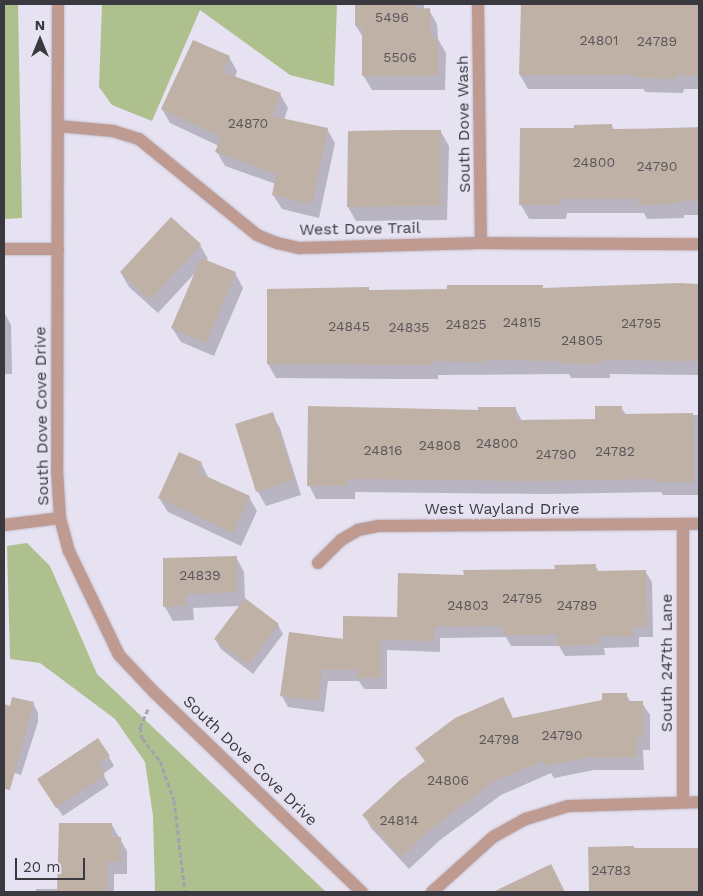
<!DOCTYPE html>
<html>
<head>
<meta charset="utf-8">
<style>
  body { margin:0 }
  #map { position:relative; width:703px; height:896px; overflow:hidden; background:#e6e2f2; font-family:"Work Sans",sans-serif }
  div>[style] { position:absolute }
  [style*='--x'] { left:calc(var(--x)*1px); top:calc(var(--y)*1px); width:calc(var(--w)*1px); rotate:calc(var(--a)*1deg) }
  .green>* { inset:0; background:#aec08d }
  .shadow>* { inset:0; background:#0003 }
  .building>* { inset:0; background:#c0b1a7 }
  .path>* { height:3px; margin-top:-1.5px; transform-origin:0; background:repeating-linear-gradient(90deg,#a4a1ad 0 5px,transparent 0 7.5px) }
  .roads { filter:drop-shadow(0 0 1px #c4c0ce) drop-shadow(0 0 1px #c4c0ce) }
  .minor>* { height:12px; margin:-6px; padding:0 6px; transform-origin:6px; border-radius:6px; background:#bf9a91 }
  .tertiary>* { height:12px; margin:-6px; padding:0 6px; transform-origin:6px; border-radius:6px; background:#bf9a91 }
  span { translate:-50% -50%; white-space:nowrap; text-align:center; line-height:1.15; -webkit-text-stroke:4.5px #e6e2f2; paint-order:stroke }
  .number-label { font-size:14px; color:#5c575a }
  .number-label span { -webkit-text-stroke-width:0 }
  .street-label { font-size:16px; color:#3b3940 }
  .frame { position:absolute; inset:0; border:5px solid #3b3940; pointer-events:none }
  .north { position:absolute; left:15px; top:15px; width:50px; height:50px; -webkit-text-stroke:4px #e6e2f2; paint-order:stroke; rotate:0deg; font-size:14px; font-weight:700; line-height:20px; text-align:center; color:#3b3940 }
  .north::after { content:''; display:block; margin:auto; width:18px; height:22px; background:#3b3940; clip-path:polygon(50% 0,100% 100%,50% 72%,0 100%) }
  .scale { position:absolute; left:15px; top:858px; width:70px; height:22px; box-sizing:border-box; border:2px solid #3b3940; border-top:0; padding-left:6px; font-size:15px; line-height:18px; white-space:nowrap; color:#3b3940; -webkit-text-stroke:4px #e6e2f2; paint-order:stroke }
</style>
</head>
<body>
<div id="map">
  <div class="green">
    <div style="clip-path:polygon(4px 4px,18px 4px,22px 218px,4px 219px)"></div>
    <div style="clip-path:polygon(102px 4px,337px 4px,334px 86px,290px 75px,200px 10px,152px 121px,112px 105px,99px 87px)"></div>
    <div style="clip-path:polygon(27px 543px,50px 566px,97px 674px,326px 892px,155px 892px,153px 816px,145px 762px,115px 719px,40px 663px,10px 659px,7px 546px)"></div>
  </div>
  <div class="shadow">
    <div style="clip-path:polygon(356px 4px,424px 4px,424px 10px,429px 10px,437px 24px,438px 39px,446px 53px,445px 90px,372px 90px,363px 75px,364px 39px,356px 26px)"></div>
    <div style="clip-path:polygon(522px 4px,697px 6px,699px 4px,699px 89px,684px 89px,683px 93px,645px 92px,644px 89px,528px 89px,520px 75px)"></div>
    <div style="clip-path:polygon(229px 57px,237px 71px,235px 77px,280px 94px,288px 108px,284px 120px,327px 129px,335px 143px,319px 218px,282px 209px,273px 195px,276px 184px,225px 166px,217px 152px,219px 146px,170px 123px,162px 109px)"></div>
    <div style="clip-path:polygon(612px 126px,614px 130px,699px 127px,699px 215px,684px 215px,684px 218px,647px 219px,644px 213px,567px 213px,566px 219px,529px 219px,521px 205px,575px 130px)"></div>
    <div style="clip-path:polygon(349px 132px,441px 132px,449px 146px,447px 220px,356px 221px,348px 207px)"></div>
    <div style="clip-path:polygon(200px 245px,208px 259px,206px 261px,235px 273px,243px 288px,214px 356px,181px 342px,172px 328px,195px 273px,158px 313px,129px 287px,121px 273px)"></div>
    <div style="clip-path:polygon(678px 285px,699px 285px,699px 375px,610px 374px,610px 378px,571px 378px,569px 374px,438px 375px,438px 379px,397px 379px,276px 378px,268px 364px,368px 288px,370px 291px,448px 291px,542px 286px,544px 289px)"></div>
    <div style="clip-path:polygon(4px 312px,11px 325px,12px 374px,4px 374px)"></div>
    <div style="clip-path:polygon(621px 407px,626px 415px,699px 415px,699px 495px,663px 495px,661px 492px,545px 494px,355px 492px,355px 499px,316px 499px,309px 485px,480px 412px,515px 408px,522px 421px,596px 420px)"></div>
    <div style="clip-path:polygon(272px 414px,280px 428px,301px 495px,266px 506px,258px 492px,237px 425px)"></div>
    <div style="clip-path:polygon(201px 463px,209px 479px,249px 497px,257px 511px,241px 546px,168px 512px,159px 498px)"></div>
    <div style="clip-path:polygon(236px 557px,244px 572px,245px 599px,278px 625px,283px 634px,253px 674px,221px 649px,215px 639px,240px 606px,193px 608px,194px 620px,173px 621px,165px 607px)"></div>
    <div style="clip-path:polygon(595px 565px,599px 572px,645px 571px,652px 582px,653px 637px,639px 637px,639px 647px,604px 648px,605px 655px,565px 656px,559px 646px,511px 646px,506px 637px,440px 638px,440px 652px,387px 650px,387px 689px,364px 689px,359px 681px,328px 681px,324px 712px,288px 707px,282px 696px,344px 641px,398px 618px,465px 576px,556px 571px)"></div>
    <div style="clip-path:polygon(626px 694px,631px 703px,642px 703px,650px 715px,650px 750px,643px 750px,644px 770px,594px 770px,554px 778px,551px 773px,501px 795px,440px 840px,409px 869px,371px 828px,364px 815px,426px 763px,417px 748px,503px 699px,513px 719px,603px 701px)"></div>
    <div style="clip-path:polygon(33px 703px,38px 713px,38px 722px,21px 775px,4px 770px,4px 705px,11px 707px)"></div>
    <div style="clip-path:polygon(109px 757px,114px 766px,103px 774px,109px 785px,63px 816px,44px 789px)"></div>
    <div style="clip-path:polygon(112px 825px,127px 851px,127px 874px,114px 874px,114px 892px,36px 892px,36px 889px,59px 889px)"></div>
    <div style="clip-path:polygon(590px 848px,697px 849px,699px 853px,699px 892px,591px 892px)"></div>
  </div>
  <div class="building">
    <div style="clip-path:polygon(355px 4px,417px 4px,417px 9px,430px 8px,431px 38px,438px 38px,438px 76px,362px 76px,362px 26px,355px 26px)"></div>
    <div style="clip-path:polygon(521px 4px,699px 5px,699px 76px,676px 75px,676px 79px,636px 78px,636px 75px,519px 75px)"></div>
    <div style="clip-path:polygon(193px 40px,230px 56px,223px 72px,281px 93px,272px 116px,328px 128px,312px 204px,272px 195px,276px 174px,215px 152px,221px 137px,161px 109px)"></div>
    <div style="clip-path:polygon(612px 124px,612px 129px,699px 128px,699px 201px,676px 201px,676px 204px,638px 205px,638px 199px,559px 199px,559px 205px,519px 205px,520px 128px,574px 128px,574px 125px)"></div>
    <div style="clip-path:polygon(401px 130px,441px 130px,440px 206px,347px 207px,348px 131px)"></div>
    <div style="clip-path:polygon(171px 217px,201px 244px,150px 300px,120px 272px)"></div>
    <div style="clip-path:polygon(201px 258px,236px 272px,206px 343px,171px 328px)"></div>
    <div style="clip-path:polygon(678px 283px,699px 284px,699px 361px,602px 360px,603px 364px,561px 364px,561px 361px,485px 360px,485px 362px,431px 361px,431px 365px,267px 364px,267px 289px,369px 287px,369px 290px,447px 289px,447px 285px,543px 285px,543px 288px)"></div>
    <div style="clip-path:polygon(308px 406px,478px 410px,478px 407px,516px 407px,516px 420px,595px 419px,595px 406px,622px 406px,622px 414px,693px 413px,694px 482px,654px 482px,654px 479px,537px 481px,348px 479px,348px 486px,307px 486px)"></div>
    <div style="clip-path:polygon(273px 412px,294px 480px,256px 492px,235px 424px)"></div>
    <div style="clip-path:polygon(179px 452px,202px 462px,197px 472px,250px 496px,233px 533px,158px 498px)"></div>
    <div style="clip-path:polygon(237px 556px,237px 592px,186px 594px,186px 606px,163px 607px,163px 558px)"></div>
    <div style="clip-path:polygon(596px 564px,596px 571px,646px 570px,647px 627px,633px 627px,633px 636px,599px 637px,599px 644px,557px 646px,557px 635px,503px 635px,503px 626px,435px 627px,434px 641px,381px 640px,381px 678px,356px 678px,357px 670px,322px 670px,318px 701px,280px 696px,289px 632px,343px 639px,343px 616px,397px 617px,398px 573px,464px 575px,463px 570px,555px 569px,554px 565px)"></div>
    <div style="clip-path:polygon(245px 598px,279px 624px,248px 665px,214px 639px)"></div>
    <div style="clip-path:polygon(602px 693px,627px 693px,627px 701px,643px 701px,643px 738px,637px 738px,637px 757px,586px 758px,545px 766px,544px 761px,493px 782px,433px 827px,401px 857px,362px 815px,400px 780px,425px 761px,415px 748px,455px 718px,503px 697px,513px 718px,602px 700px)"></div>
    <div style="clip-path:polygon(12px 697px,34px 702px,10px 790px,4px 789px,4px 704px,10px 706px)"></div>
    <div style="clip-path:polygon(98px 738px,110px 756px,98px 764px,105px 775px,56px 808px,37px 779px)"></div>
    <div style="clip-path:polygon(59px 823px,112px 823px,112px 837px,121px 837px,121px 862px,108px 862px,107px 892px,57px 892px)"></div>
    <div style="clip-path:polygon(634px 846px,634px 848px,698px 848px,698px 892px,589px 892px,588px 847px)"></div>
    <div style="clip-path:polygon(551px 864px,565px 892px,493px 892px)"></div>
  </div>
  <div class="path">
    <div style="--x:148;--y:709;--w:20;--a:114"></div>
    <div style="--x:140;--y:727;--w:11;--a:80"></div>
    <div style="--x:142;--y:738;--w:29;--a:52"></div>
    <div style="--x:160;--y:761;--w:41;--a:70.3"></div>
    <div style="--x:174;--y:800;--w:93;--a:83.2"></div>
  </div>
  <div class="roads">
    <div class="minor">
      <div style="--x:478;--y:4;--w:239;--a:89.3"></div>
      <div style="--x:58;--y:126;--w:55;--a:5.2"></div>
      <div style="--x:113;--y:131;--w:27;--a:17"></div>
      <div style="--x:139;--y:139;--w:152;--a:39.1"></div>
      <div style="--x:257;--y:235;--w:22;--a:22"></div>
      <div style="--x:277;--y:243;--w:23;--a:13"></div>
      <div style="--x:299;--y:248;--w:182;--a:-1.6"></div>
      <div style="--x:481;--y:243;--w:218;--a:0.3"></div>
      <div style="--x:4;--y:249;--w:54;--a:0"></div>
      <div style="--x:4;--y:525;--w:56;--a:-7.1"></div>
      <div style="--x:318;--y:563;--w:33;--a:-45"></div>
      <div style="--x:341;--y:540;--w:20;--a:-30"></div>
      <div style="--x:358;--y:530;--w:20;--a:-11"></div>
      <div style="--x:378;--y:526;--w:321;--a:-0.4"></div>
      <div style="--x:683;--y:802;--w:278;--a:-90"></div>
      <div style="--x:432;--y:892;--w:82;--a:-42"></div>
      <div style="--x:493;--y:837;--w:38;--a:-29"></div>
      <div style="--x:526;--y:819;--w:44;--a:-17.2"></div>
      <div style="--x:568;--y:806;--w:131;--a:-1.7"></div>
    </div>
    <div class="tertiary">
      <div style="--x:58;--y:4;--w:466;--a:90.1"></div>
      <div style="--x:57;--y:470;--w:48;--a:86.4"></div>
      <div style="--x:60;--y:518;--w:34;--a:75"></div>
      <div style="--x:69;--y:551;--w:115;--a:64.3"></div>
      <div style="--x:119;--y:655;--w:51;--a:46.6"></div>
      <div style="--x:154;--y:692;--w:289;--a:43.9"></div>
    </div>
  </div>
  <div class="number-label">
    <span style="left:392px;top:17px">5496</span>
    <span style="left:599px;top:40px">24801</span>
    <span style="left:657px;top:41px">24789</span>
    <span style="left:400px;top:57px">5506</span>
    <span style="left:248px;top:123px">24870</span>
    <span style="left:594px;top:162px">24800</span>
    <span style="left:657px;top:166px">24790</span>
    <span style="left:522px;top:322px">24815</span>
    <span style="left:641px;top:323px">24795</span>
    <span style="left:466px;top:324px">24825</span>
    <span style="left:349px;top:326px">24845</span>
    <span style="left:409px;top:327px">24835</span>
    <span style="left:582px;top:340px">24805</span>
    <span style="left:497px;top:443px">24800</span>
    <span style="left:440px;top:445px">24808</span>
    <span style="left:383px;top:450px">24816</span>
    <span style="left:615px;top:451px">24782</span>
    <span style="left:556px;top:454px">24790</span>
    <span style="left:200px;top:575px">24839</span>
    <span style="left:522px;top:598px">24795</span>
    <span style="left:468px;top:605px">24803</span>
    <span style="left:577px;top:605px">24789</span>
    <span style="left:562px;top:735px">24790</span>
    <span style="left:499px;top:739px">24798</span>
    <span style="left:448px;top:780px">24806</span>
    <span style="left:399px;top:820px">24814</span>
    <span style="left:611px;top:870px">24783</span>
  </div>
  <div class="street-label">
    <span style="left:464px;top:124px;rotate:-91deg">South Dove Wash</span>
    <span style="left:360px;top:229px;rotate:-1deg">West Dove Trail</span>
    <span style="left:42px;top:416px;rotate:-91deg">South Dove Cove Drive</span>
    <span style="left:502px;top:509px">West Wayland Drive</span>
    <span style="left:667px;top:663px;rotate:-90deg">South 247th Lane</span>
    <span style="left:250px;top:761px;rotate:44deg">South Dove Cove Drive</span>
  </div>
  <div class="frame"></div>
  <div class="north">N</div>
  <div class="scale">20 m</div>
</div>
</body>
</html>
